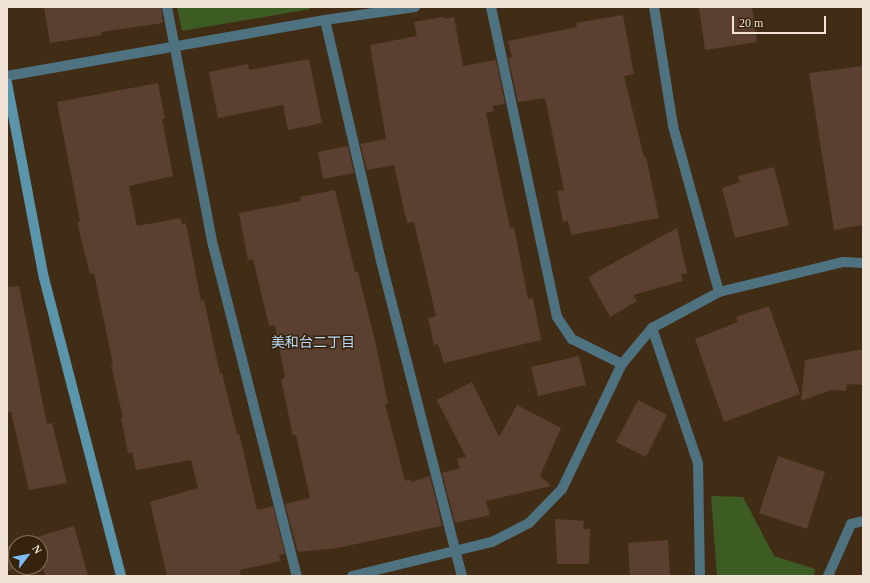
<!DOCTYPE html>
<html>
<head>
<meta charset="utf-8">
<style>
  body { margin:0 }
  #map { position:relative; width:870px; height:583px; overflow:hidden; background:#412d16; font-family:"Times New Roman","Noto Sans JP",serif }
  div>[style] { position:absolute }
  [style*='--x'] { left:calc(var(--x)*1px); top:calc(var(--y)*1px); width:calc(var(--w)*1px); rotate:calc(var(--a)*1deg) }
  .green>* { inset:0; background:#3d5c24 }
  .building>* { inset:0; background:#5b3f30 }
  .street>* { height:10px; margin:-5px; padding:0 5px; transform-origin:5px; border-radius:5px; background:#4e7280 }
  .secondary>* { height:10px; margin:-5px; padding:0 5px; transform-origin:5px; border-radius:5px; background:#5b95ab }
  span { translate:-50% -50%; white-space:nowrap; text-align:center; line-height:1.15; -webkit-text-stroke:3px #37230b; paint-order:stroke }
  .neighbourhood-label { font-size:14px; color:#b8dbfd }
  .frame { position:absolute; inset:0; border:8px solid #f1e4d6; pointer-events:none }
  .north { position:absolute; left:8px; top:535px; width:40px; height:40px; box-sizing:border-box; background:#37230b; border:1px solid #81705c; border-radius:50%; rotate:58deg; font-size:11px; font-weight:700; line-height:16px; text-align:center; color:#f1e4d6 }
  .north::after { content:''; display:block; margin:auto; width:14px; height:18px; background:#7fbdf9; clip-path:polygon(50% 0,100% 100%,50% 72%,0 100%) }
  .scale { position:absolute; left:732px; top:16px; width:94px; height:18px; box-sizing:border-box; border:2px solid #f1e4d6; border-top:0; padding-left:5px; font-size:12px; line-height:14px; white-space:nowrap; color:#f1e4d6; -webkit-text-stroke:3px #37230b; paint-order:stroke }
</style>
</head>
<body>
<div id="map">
  <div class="green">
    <div style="clip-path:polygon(177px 7px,310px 7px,310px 9px,182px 31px)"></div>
    <div style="clip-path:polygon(711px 496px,743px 497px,774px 556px,815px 569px,814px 576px,717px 576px)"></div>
  </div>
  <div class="building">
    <div style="clip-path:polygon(44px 7px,161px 7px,163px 23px,101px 32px,102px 35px,50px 43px)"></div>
    <div style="clip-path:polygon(699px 7px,752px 7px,757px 42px,705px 50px)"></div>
    <div style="clip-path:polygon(623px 15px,634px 74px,624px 76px,644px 157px,646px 157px,659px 218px,571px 235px,568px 221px,563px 222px,557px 191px,564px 190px,545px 98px,518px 102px,508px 58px,512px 57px,508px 41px,577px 27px,576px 23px)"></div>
    <div style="clip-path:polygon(443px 17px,444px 19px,454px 17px,463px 66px,496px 60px,505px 104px,493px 106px,494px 111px,486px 113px,510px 228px,514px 227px,528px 299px,533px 298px,541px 340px,444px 363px,438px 344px,434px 345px,428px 318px,436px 316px,414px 222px,407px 223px,394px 165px,367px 170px,360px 144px,386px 139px,370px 45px,417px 36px,414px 22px)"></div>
    <div style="clip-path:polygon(309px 59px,322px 123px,288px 130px,283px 105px,218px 118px,209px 72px,248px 64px,249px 70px)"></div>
    <div style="clip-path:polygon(863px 66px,863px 225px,834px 230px,809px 73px)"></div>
    <div style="clip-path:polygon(158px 83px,165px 119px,162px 119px,173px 176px,129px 186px,137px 226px,181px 218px,182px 224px,186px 223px,201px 301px,204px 300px,220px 374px,222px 373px,237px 434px,239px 433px,257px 510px,273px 506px,285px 554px,279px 555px,281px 561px,240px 570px,241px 576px,167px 576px,150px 502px,198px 488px,191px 460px,136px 470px,132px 452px,128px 453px,121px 418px,123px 418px,111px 365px,113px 364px,94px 273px,90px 274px,77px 222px,80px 221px,57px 102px)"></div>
    <div style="clip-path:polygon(348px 146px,354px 173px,323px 179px,318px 152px)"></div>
    <div style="clip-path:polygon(774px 167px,789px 225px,735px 238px,722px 188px,740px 182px,738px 176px)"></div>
    <div style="clip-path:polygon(335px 190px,355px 272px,358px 272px,376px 345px,388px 403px,385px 404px,405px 481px,411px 479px,411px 482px,430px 476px,442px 526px,337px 548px,298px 552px,285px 504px,310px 498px,296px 435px,293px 436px,281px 379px,285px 378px,275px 325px,269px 326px,253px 259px,248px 260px,239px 213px,301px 201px,300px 197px)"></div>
    <div style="clip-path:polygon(677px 228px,687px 273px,681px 274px,683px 281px,633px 295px,637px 301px,610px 317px,588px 277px)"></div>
    <div style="clip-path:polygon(19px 286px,47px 424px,52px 423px,67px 483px,29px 490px,11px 412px,7px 413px,7px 287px)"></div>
    <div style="clip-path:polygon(769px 306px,800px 394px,724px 422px,695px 339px,738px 322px,736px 317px)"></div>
    <div style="clip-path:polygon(863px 349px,863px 385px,847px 384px,846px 391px,831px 390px,801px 401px,805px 360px)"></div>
    <div style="clip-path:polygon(579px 356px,586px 385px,538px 396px,531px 367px)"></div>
    <div style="clip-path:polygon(472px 382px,499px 437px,517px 405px,561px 428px,540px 476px,551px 486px,486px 501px,490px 515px,455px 523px,442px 473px,460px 468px,457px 459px,466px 457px,437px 400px)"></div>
    <div style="clip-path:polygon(638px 400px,667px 415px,646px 457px,616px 442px)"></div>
    <div style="clip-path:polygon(778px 456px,825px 472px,807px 529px,759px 513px)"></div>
    <div style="clip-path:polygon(555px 519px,584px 521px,583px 529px,590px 529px,589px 564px,557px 564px)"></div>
    <div style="clip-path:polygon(74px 526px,88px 576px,46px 576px,40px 562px,40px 543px,17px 543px)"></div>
    <div style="clip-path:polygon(668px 540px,670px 576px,630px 576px,628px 543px)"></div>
    <div style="clip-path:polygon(16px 543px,16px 567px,22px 567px,7px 571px,7px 546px)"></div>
  </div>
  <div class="street">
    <div style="--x:167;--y:7;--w:242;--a:79.1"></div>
    <div style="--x:213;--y:245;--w:341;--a:75.8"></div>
    <div style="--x:491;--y:7;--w:317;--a:78"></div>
    <div style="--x:557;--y:317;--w:27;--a:56"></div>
    <div style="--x:572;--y:339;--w:56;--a:26.6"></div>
    <div style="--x:654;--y:7;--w:121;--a:80.9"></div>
    <div style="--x:673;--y:126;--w:172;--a:74.5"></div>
    <div style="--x:325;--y:20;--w:247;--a:76.9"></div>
    <div style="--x:381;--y:261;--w:325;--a:75.6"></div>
    <div style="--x:7;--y:76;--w:323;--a:-10"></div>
    <div style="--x:325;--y:20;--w:91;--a:-8.2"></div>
    <div style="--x:652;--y:328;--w:143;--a:71.2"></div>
    <div style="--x:698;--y:463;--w:113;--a:89"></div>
    <div style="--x:352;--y:576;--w:144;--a:-13.7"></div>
    <div style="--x:492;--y:542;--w:42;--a:-27.2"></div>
    <div style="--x:529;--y:523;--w:47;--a:-45.9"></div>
    <div style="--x:562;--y:489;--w:139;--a:-64.4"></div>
    <div style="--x:622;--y:364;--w:47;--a:-50.2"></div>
    <div style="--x:652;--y:328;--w:76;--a:-28.2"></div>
    <div style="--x:719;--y:292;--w:128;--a:-13.6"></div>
    <div style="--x:843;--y:262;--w:20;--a:3"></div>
    <div style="--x:828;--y:576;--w:57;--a:-66.1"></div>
    <div style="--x:851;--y:524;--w:12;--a:-14"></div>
  </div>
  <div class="secondary">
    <div style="--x:7;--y:83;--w:198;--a:79.3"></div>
    <div style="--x:44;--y:278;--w:308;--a:75.5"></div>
  </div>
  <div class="neighbourhood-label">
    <span style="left:313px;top:343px">美和台二丁目</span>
  </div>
  <div class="frame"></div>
  <div class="north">N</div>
  <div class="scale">20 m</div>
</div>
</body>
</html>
